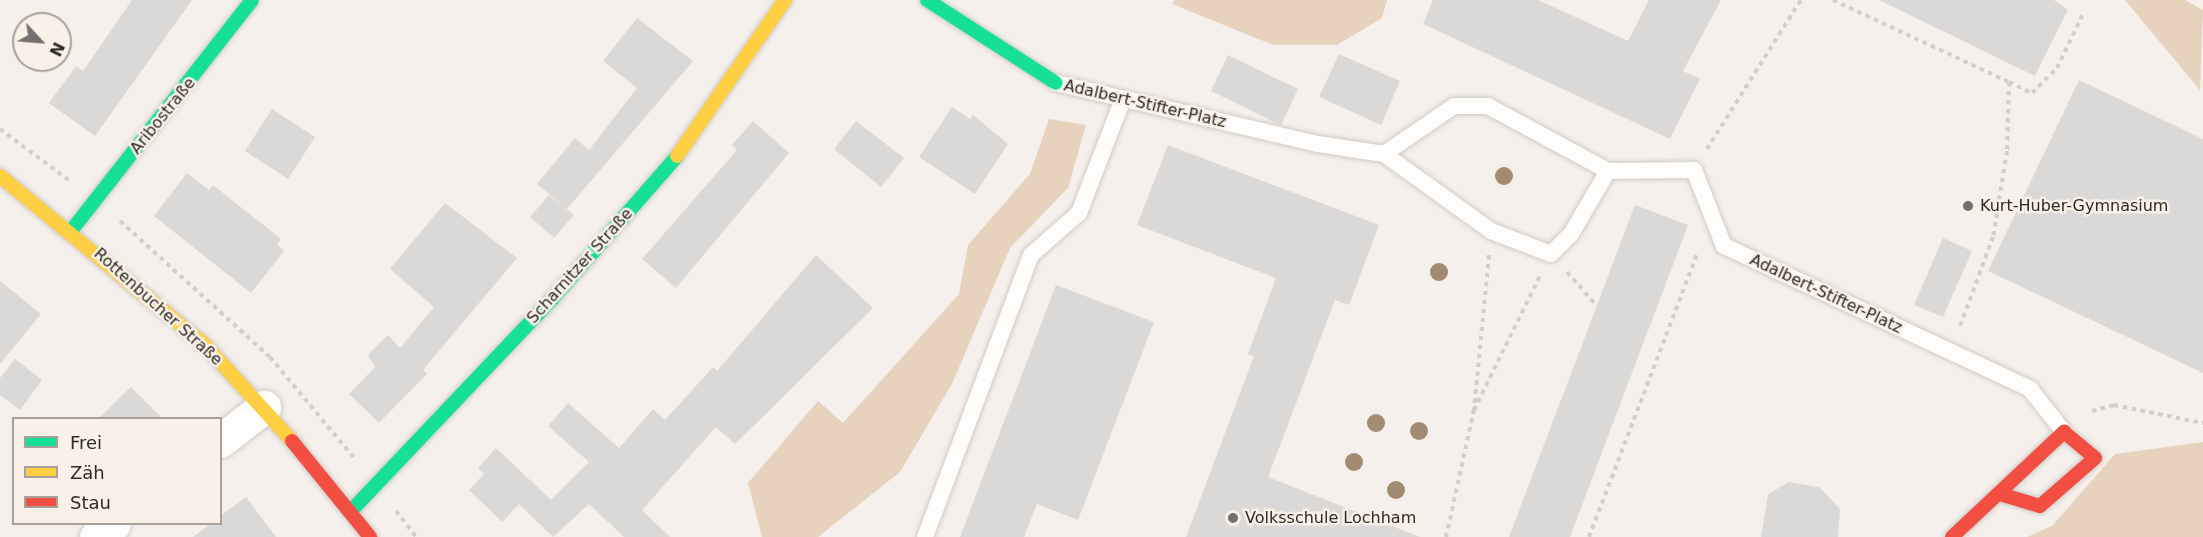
<!DOCTYPE html>
<html>
<head>
<meta charset="utf-8">
<style>
  body { margin:0 }
  #map { position:relative; width:2203px; height:537px; overflow:hidden; background:#f5f0eb; font-family:"DejaVu Sans",sans-serif }
  div>[style] { position:absolute }
  [style*='--x'] { left:calc(var(--x)*1px); top:calc(var(--y)*1px); width:calc(var(--w)*1px); rotate:calc(var(--a)*1deg) }
  .green>* { inset:0; background:#e7d2bd }
  .building>* { inset:0; background:#dbd8d8 }
  .path>* { height:4px; margin-top:-2px; transform-origin:0; background:repeating-linear-gradient(90deg,#d1cfce 0 4.5px,transparent 0 9px) }
  .roads { filter:drop-shadow(0 0 2px #cfcbc8) drop-shadow(0 0 2px #cfcbc8) }
  .lane>* { height:16px; margin:-8px; padding:0 8px; transform-origin:8px; border-radius:8px; background:#fefdfc }
  .street>* { height:33px; margin:-16.5px; padding:0 16.5px; transform-origin:16.5px; border-radius:16.5px; background:#fefdfc }
  .fast>* { height:14px; margin:-7px; padding:0 7px; transform-origin:7px; border-radius:7px; background:#16e098 }
  .slow>* { height:14px; margin:-7px; padding:0 7px; transform-origin:7px; border-radius:7px; background:#ffcf43 }
  .jam>* { height:14px; margin:-7px; padding:0 7px; transform-origin:7px; border-radius:7px; background:#f24e42 }
  .trees>* { width:18px; height:18px; margin:-9px; border-radius:50%; background:#a18b71 }
  .dots>* { width:16px; height:16px; translate:-50% -50%; box-sizing:border-box; border:3px solid #f9f0e7; border-radius:50% }
  span { translate:-50% -50%; white-space:nowrap; text-align:center; line-height:1.15; -webkit-text-stroke:5px #f9f0e7; paint-order:stroke }
  .street-label { font-size:16px; color:#2d2a27 }
  .poi-label { font-size:16px; color:#2d2a27 }
  .left { translate:0 -50%; text-align:left }
  .legend { position:absolute; left:12px; top:417px; width:210px; height:108px; box-sizing:border-box; background:#f9f0e7; border:2px solid #a7a19a; margin:0; padding:8px 10px; list-style:none; font-size:18px; color:#2d2a27 }
  .legend li { display:flex; align-items:center; gap:12px; height:30px }
  .legend b { width:30px; border:2px solid #a7a19a }
  .north { position:absolute; left:12px; top:12px; width:60px; height:60px; box-sizing:border-box; background:#f9f0e7; border:2px solid #a7a19a; border-radius:50%; rotate:116deg; font-size:16px; font-weight:700; line-height:24px; text-align:center; color:#2d2a27 }
  .north::after { content:''; display:block; margin:auto; width:21px; height:27px; background:#736f6c; clip-path:polygon(50% 0,100% 100%,50% 72%,0 100%) }
</style>
</head>
<body>
<div id="map">
  <div class="green">
    <div style="clip-path:polygon(1175px 0,1387px 0,1382px 18px,1337px 45px,1273px 45px,1172px 4px)"></div>
    <div style="clip-path:polygon(2125px 0,2185px 0,2203px 10px,2200px 90px)"></div>
    <div style="clip-path:polygon(1049px 119px,1086px 125px,1068px 188px,1010px 248px,952px 384px,900px 472px,818px 537px,762px 537px,748px 483px,818px 401px,843px 423px,959px 294px,968px 245px,1030px 174px)"></div>
    <div style="clip-path:polygon(2203px 442px,2203px 537px,2027px 537px,2052px 526px,2115px 454px)"></div>
  </div>
  <div class="building">
    <div style="clip-path:polygon(132px 0,192px 0,95px 136px,49px 103px,76px 66px,83px 71px)"></div>
    <div style="clip-path:polygon(1433px 0,1538px 0,1628px 41px,1649px 0,1721px 0,1683px 71px,1700px 79px,1670px 139px,1423px 24px)"></div>
    <div style="clip-path:polygon(1879px 0,2054px 0,2068px 10px,2035px 76px)"></div>
    <div style="clip-path:polygon(637px 18px,693px 61px,567px 209px,537px 184px,575px 138px,589px 150px,637px 88px,603px 61px)"></div>
    <div style="clip-path:polygon(1339px 54px,1400px 81px,1381px 125px,1319px 97px)"></div>
    <div style="clip-path:polygon(1228px 55px,1298px 89px,1281px 125px,1211px 91px)"></div>
    <div style="clip-path:polygon(2079px 80px,2203px 139px,2203px 373px,1988px 271px)"></div>
    <div style="clip-path:polygon(952px 107px,970px 119px,973px 115px,1008px 144px,975px 194px,919px 157px)"></div>
    <div style="clip-path:polygon(272px 109px,315px 137px,288px 179px,245px 151px)"></div>
    <div style="clip-path:polygon(753px 121px,789px 153px,676px 288px,642px 259px,737px 150px,732px 145px)"></div>
    <div style="clip-path:polygon(856px 121px,904px 158px,881px 187px,834px 149px)"></div>
    <div style="clip-path:polygon(1168px 145px,1379px 225px,1349px 305px,1335px 300px,1268px 477px,1420px 537px,1186px 537px,1254px 356px,1248px 354px,1276px 278px,1137px 225px)"></div>
    <div style="clip-path:polygon(187px 173px,209px 190px,213px 185px,281px 239px,277px 244px,284px 251px,251px 293px,154px 216px)"></div>
    <div style="clip-path:polygon(549px 195px,574px 215px,554px 238px,530px 217px)"></div>
    <div style="clip-path:polygon(445px 203px,517px 258px,423px 370px,427px 374px,379px 423px,349px 394px,375px 367px,368px 355px,388px 335px,400px 348px,434px 307px,390px 269px)"></div>
    <div style="clip-path:polygon(1635px 205px,1688px 225px,1570px 537px,1509px 537px)"></div>
    <div style="clip-path:polygon(1943px 238px,1972px 251px,1943px 317px,1914px 305px)"></div>
    <div style="clip-path:polygon(816px 255px,873px 308px,735px 444px,716px 427px,642px 510px,670px 537px,624px 537px,589px 504px,553px 537px,519px 504px,502px 522px,469px 490px,484px 474px,478px 468px,496px 448px,551px 500px,589px 462px,548px 426px,568px 403px,619px 448px,653px 409px,665px 420px,713px 367px,717px 371px)"></div>
    <div style="clip-path:polygon(0 281px,41px 314px,0 364px)"></div>
    <div style="clip-path:polygon(1056px 285px,1154px 322px,1078px 520px,1037px 504px,1024px 537px,960px 537px)"></div>
    <div style="clip-path:polygon(15px 359px,42px 380px,20px 410px,0 395px,0 378px)"></div>
    <div style="clip-path:polygon(131px 387px,162px 418px,99px 418px)"></div>
    <div style="clip-path:polygon(1789px 482px,1819px 487px,1840px 509px,1838px 537px,1761px 537px,1768px 494px)"></div>
    <div style="clip-path:polygon(246px 497px,276px 537px,193px 537px,211px 524px,220px 524px,220px 516px)"></div>
  </div>
  <div class="path">
    <div style="--x:1833;--y:0;--w:194;--a:25"></div>
    <div style="--x:2009;--y:82;--w:69;--a:91.7"></div>
    <div style="--x:2007;--y:151;--w:87;--a:99.2"></div>
    <div style="--x:1993;--y:237;--w:98;--a:110.3"></div>
    <div style="--x:2009;--y:82;--w:25;--a:26"></div>
    <div style="--x:2032;--y:93;--w:35;--a:-45"></div>
    <div style="--x:2057;--y:68;--w:58;--a:-64.3"></div>
    <div style="--x:0;--y:129;--w:87;--a:36.6"></div>
    <div style="--x:1707;--y:149;--w:176;--a:-57.8"></div>
    <div style="--x:120;--y:221;--w:202;--a:42.2"></div>
    <div style="--x:270;--y:357;--w:133;--a:50.2"></div>
    <div style="--x:1489;--y:255;--w:156;--a:95.5"></div>
    <div style="--x:1474;--y:410;--w:149;--a:-63.8"></div>
    <div style="--x:1567;--y:272;--w:45;--a:48.6"></div>
    <div style="--x:2092;--y:411;--w:23;--a:-15"></div>
    <div style="--x:2114;--y:405;--w:91;--a:11.4"></div>
    <div style="--x:396;--y:511;--w:33;--a:52"></div>
    <div style="--x:1446;--y:537;--w:130;--a:-77.6"></div>
    <div style="--x:1589;--y:537;--w:305;--a:-69.1"></div>
  </div>
  <div class="roads">
    <div class="lane">
      <div style="--x:1056;--y:83;--w:269;--a:13.1"></div>
      <div style="--x:1318;--y:144;--w:67;--a:8.6"></div>
      <div style="--x:1384;--y:154;--w:85;--a:-34.4"></div>
      <div style="--x:1454;--y:106;--w:34;--a:0"></div>
      <div style="--x:1488;--y:106;--w:136;--a:28.4"></div>
      <div style="--x:1608;--y:171;--w:86;--a:-0.7"></div>
      <div style="--x:1694;--y:170;--w:82;--a:68.5"></div>
      <div style="--x:1724;--y:246;--w:338;--a:25"></div>
      <div style="--x:2030;--y:389;--w:55;--a:51.7"></div>
      <div style="--x:1384;--y:154;--w:132;--a:35.7"></div>
      <div style="--x:1491;--y:231;--w:64;--a:21"></div>
      <div style="--x:1551;--y:254;--w:28;--a:-45"></div>
      <div style="--x:1571;--y:234;--w:73;--a:-59.6"></div>
      <div style="--x:925;--y:537;--w:301;--a:-69.4"></div>
      <div style="--x:1031;--y:255;--w:64;--a:-41.2"></div>
      <div style="--x:1079;--y:213;--w:122;--a:-68.9"></div>
    </div>
    <div class="street">
      <div style="--x:220;--y:441;--w:56;--a:-37.7"></div>
      <div style="--x:96;--y:537;--w:22;--a:-36"></div>
    </div>
    <div class="fast">
      <div style="--x:927;--y:0;--w:153;--a:32.8"></div>
      <div style="--x:71;--y:231;--w:293;--a:-51.9"></div>
      <div style="--x:350;--y:512;--w:294;--a:-46.5"></div>
      <div style="--x:552;--y:299;--w:190;--a:-48.8"></div>
    </div>
    <div class="slow">
      <div style="--x:677;--y:156;--w:190;--a:-55.3"></div>
      <div style="--x:0;--y:176;--w:266;--a:39.5"></div>
      <div style="--x:205;--y:345;--w:130;--a:47.8"></div>
    </div>
    <div class="jam">
      <div style="--x:292;--y:441;--w:124;--a:50.9"></div>
      <div style="--x:1952;--y:537;--w:154;--a:-43.2"></div>
      <div style="--x:2064;--y:432;--w:40;--a:40"></div>
      <div style="--x:2095;--y:458;--w:73;--a:138.9"></div>
      <div style="--x:2040;--y:506;--w:42;--a:-163.3"></div>
    </div>
  </div>
  <div class="trees">
    <div style="left:1504px;top:176px"></div>
    <div style="left:1439px;top:272px"></div>
    <div style="left:1376px;top:423px"></div>
    <div style="left:1419px;top:431px"></div>
    <div style="left:1354px;top:462px"></div>
    <div style="left:1396px;top:490px"></div>
  </div>
  <div class="dots">
    <div style="left:1968px;top:206px;background:#736f6c"></div>
    <div style="left:1233px;top:518px;background:#736f6c"></div>
  </div>
  <div class="street-label">
    <span style="left:1145px;top:104px;rotate:13deg">Adalbert-Stifter-Platz</span>
    <span style="left:163px;top:116px;rotate:-51deg">Aribostraße</span>
    <span style="left:580px;top:266px;rotate:-48deg">Scharnitzer Straße</span>
    <span style="left:1826px;top:294px;rotate:25deg">Adalbert-Stifter-Platz</span>
    <span style="left:158px;top:307px;rotate:42deg">Rottenbucher Straße</span>
  </div>
  <div class="poi-label">
    <span class="left" style="left:1980px;top:206px">Kurt-Huber-Gymnasium</span>
    <span class="left" style="left:1245px;top:518px">Volksschule Lochham</span>
  </div>
  <ul class="legend">
  <li><b style="height:8px;background:#16e098"></b>Frei</li>
  <li><b style="height:8px;background:#ffcf43"></b>Zäh</li>
  <li><b style="height:8px;background:#f24e42"></b>Stau</li>
  </ul>
  <div class="north">N</div>
</div>
</body>
</html>
